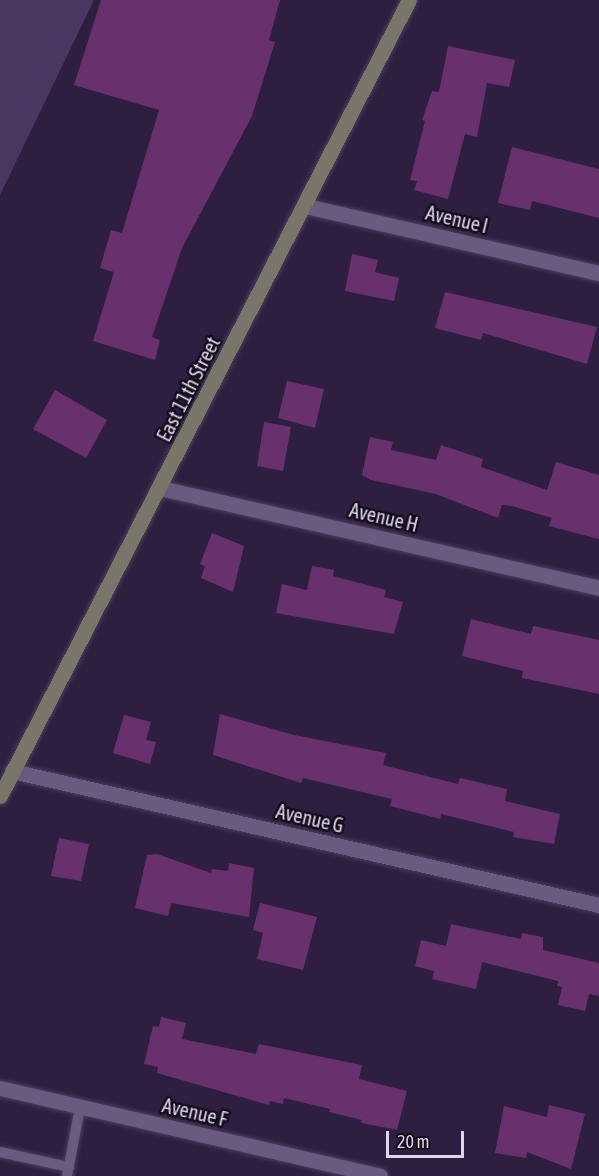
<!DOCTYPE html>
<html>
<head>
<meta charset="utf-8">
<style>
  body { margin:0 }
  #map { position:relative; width:599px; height:1176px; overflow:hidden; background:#2e1f40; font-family:"Asap Condensed",sans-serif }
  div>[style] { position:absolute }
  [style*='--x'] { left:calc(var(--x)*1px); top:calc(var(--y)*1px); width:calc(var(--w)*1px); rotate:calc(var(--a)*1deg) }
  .green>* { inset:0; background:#493661 }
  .building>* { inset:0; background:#68316e }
  .roads { filter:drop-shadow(0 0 2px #4a3d59) drop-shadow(0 0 2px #4a3d59) }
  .lane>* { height:10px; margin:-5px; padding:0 5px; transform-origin:5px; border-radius:5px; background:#6a5a7f }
  .street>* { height:15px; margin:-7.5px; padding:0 7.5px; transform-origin:7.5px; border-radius:7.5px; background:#6a5a7f }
  .secondary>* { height:15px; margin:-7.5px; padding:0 7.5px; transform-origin:7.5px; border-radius:7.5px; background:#777668 }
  span { translate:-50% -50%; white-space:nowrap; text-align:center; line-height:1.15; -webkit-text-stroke:5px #130d1b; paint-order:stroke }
  .street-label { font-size:20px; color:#ddd5ea }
  .scale { position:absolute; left:386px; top:1131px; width:78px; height:27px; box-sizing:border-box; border:3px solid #ddd5ea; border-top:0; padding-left:8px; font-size:18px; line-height:21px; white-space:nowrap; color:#ddd5ea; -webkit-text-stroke:4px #130d1b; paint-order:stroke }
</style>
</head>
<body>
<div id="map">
  <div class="green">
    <div style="clip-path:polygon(0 0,94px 0,0 195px)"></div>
  </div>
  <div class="building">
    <div style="clip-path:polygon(101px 0,280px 0,269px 40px,275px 42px,252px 116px,182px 248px,152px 337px,160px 340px,155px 360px,93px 341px,114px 272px,100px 268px,111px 230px,122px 233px,159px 110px,74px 85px)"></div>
    <div style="clip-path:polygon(448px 46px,515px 60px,509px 87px,487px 83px,477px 137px,465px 134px,448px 199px,414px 190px,417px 181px,410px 180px,425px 121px,422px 120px,432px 91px,439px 92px)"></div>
    <div style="clip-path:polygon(512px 147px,599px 169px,599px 218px,532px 201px,530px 210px,498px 203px)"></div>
    <div style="clip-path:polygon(352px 254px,378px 260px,375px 272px,399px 278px,394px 301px,345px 291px)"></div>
    <div style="clip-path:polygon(445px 292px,597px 327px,587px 364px,483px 333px,481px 340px,435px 328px)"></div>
    <div style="clip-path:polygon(287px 381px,324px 389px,315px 428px,278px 418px)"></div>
    <div style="clip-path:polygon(55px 390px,107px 420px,86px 458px,33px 429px)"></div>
    <div style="clip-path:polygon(264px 422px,291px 427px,283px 471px,257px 466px)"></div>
    <div style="clip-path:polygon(370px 437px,393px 442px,391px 450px,436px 460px,441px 445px,483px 459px,481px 467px,547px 490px,556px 462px,599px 475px,599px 539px,549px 526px,552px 518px,512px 506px,502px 505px,498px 518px,436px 494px,371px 480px,362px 475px)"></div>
    <div style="clip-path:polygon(212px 533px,244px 546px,233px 592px,201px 578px,205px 566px,200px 564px)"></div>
    <div style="clip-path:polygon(312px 566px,334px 570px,333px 576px,386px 590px,384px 597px,403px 602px,394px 634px,276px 613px,282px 584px,307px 590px)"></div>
    <div style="clip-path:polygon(471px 619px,531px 634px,533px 626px,599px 640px,599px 694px,522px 678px,523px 671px,462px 656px)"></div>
    <div style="clip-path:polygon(220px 714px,294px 735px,386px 753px,383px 765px,458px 784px,460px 778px,507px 789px,505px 801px,560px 814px,554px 844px,513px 837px,514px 832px,441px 814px,440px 819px,390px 806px,392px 799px,303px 778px,301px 783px,213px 755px)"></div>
    <div style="clip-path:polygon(124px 715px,151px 722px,146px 740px,156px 742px,150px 764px,113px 753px)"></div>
    <div style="clip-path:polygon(59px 838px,89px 844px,81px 881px,51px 876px)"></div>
    <div style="clip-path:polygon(157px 854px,211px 873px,212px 869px,228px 871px,229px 863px,254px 868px,249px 917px,171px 903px,168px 916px,135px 908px,147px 855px)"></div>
    <div style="clip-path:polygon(260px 903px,317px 917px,303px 970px,257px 959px,263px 933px,253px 930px)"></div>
    <div style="clip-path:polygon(451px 924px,521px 939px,522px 933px,543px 937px,543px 950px,599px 963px,599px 996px,589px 994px,585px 1011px,558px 1005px,562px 987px,557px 986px,558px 981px,482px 962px,476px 989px,432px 979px,434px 971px,415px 966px,421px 940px,446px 946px)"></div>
    <div style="clip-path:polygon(161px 1017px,186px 1023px,182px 1039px,256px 1054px,259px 1044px,362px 1065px,359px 1079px,407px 1091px,397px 1130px,361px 1123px,362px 1120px,329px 1112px,330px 1109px,284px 1098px,283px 1104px,270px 1101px,269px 1105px,157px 1073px,158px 1067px,144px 1064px,153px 1026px,159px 1027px)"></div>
    <div style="clip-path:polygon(549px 1105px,585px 1114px,571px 1169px,527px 1152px,526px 1158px,495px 1153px,504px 1106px,547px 1117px)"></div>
  </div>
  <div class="roads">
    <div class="lane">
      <div style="--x:0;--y:1152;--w:71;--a:12.3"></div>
      <div style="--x:67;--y:1176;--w:70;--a:-79.3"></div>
    </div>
    <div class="street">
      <div style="--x:306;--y:206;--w:301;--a:12.9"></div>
      <div style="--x:160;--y:488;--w:450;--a:12.8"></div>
      <div style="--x:12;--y:771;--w:602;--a:12.86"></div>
      <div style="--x:0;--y:1088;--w:390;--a:13"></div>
    </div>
    <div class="secondary">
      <div style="--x:0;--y:796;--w:895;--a:-62.81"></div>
    </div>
  </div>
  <div class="street-label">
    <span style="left:457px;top:219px;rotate:13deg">Avenue I</span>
    <span style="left:188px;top:389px;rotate:-63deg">East 11th Street</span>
    <span style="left:384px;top:517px;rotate:13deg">Avenue H</span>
    <span style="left:310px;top:818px;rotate:13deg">Avenue G</span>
    <span style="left:195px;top:1112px;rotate:13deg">Avenue F</span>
  </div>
  <div class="scale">20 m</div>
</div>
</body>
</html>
